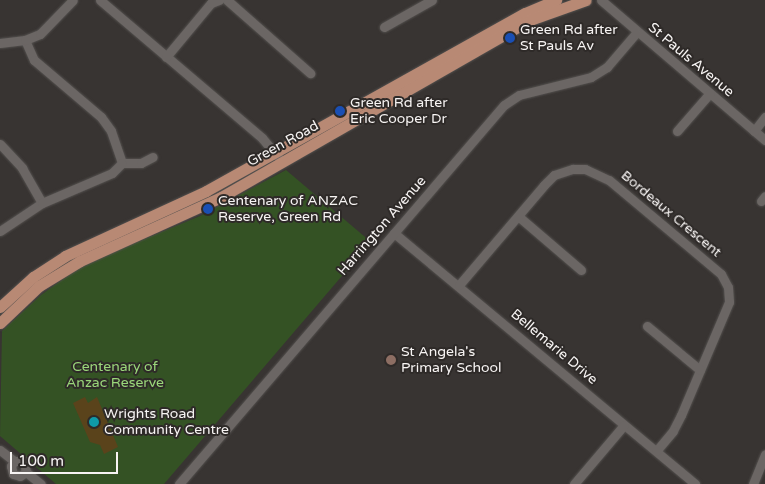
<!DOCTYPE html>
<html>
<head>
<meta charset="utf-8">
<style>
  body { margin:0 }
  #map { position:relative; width:765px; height:484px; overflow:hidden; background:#383432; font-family:"Varela Round",sans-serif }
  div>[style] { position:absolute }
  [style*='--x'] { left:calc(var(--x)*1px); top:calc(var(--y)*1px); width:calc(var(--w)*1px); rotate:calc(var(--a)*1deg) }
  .green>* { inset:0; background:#345224 }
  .building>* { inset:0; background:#5a431b }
  .roads { filter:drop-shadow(0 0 1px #53504e) drop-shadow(0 0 1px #53504e) }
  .minor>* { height:9px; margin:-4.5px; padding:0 4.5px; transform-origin:4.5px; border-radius:4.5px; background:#6b6664 }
  .major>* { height:11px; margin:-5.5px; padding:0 5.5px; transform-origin:5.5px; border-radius:5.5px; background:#b88974 }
  .dots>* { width:14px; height:14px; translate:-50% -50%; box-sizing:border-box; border:2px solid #2e2a28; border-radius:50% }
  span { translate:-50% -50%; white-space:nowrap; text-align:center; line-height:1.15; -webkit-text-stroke:4px #2e2a28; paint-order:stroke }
  .poi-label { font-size:14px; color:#f7f4f3 }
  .left { translate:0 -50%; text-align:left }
  .street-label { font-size:14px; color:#f7f4f3 }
  .park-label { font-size:14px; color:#9ad67a }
  .scale { position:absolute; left:10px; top:452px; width:108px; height:22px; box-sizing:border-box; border:2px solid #f7f4f3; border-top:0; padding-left:6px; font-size:15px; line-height:18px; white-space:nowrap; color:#f7f4f3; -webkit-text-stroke:4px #2e2a28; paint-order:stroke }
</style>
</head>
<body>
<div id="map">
  <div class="green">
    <div style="clip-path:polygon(286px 170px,371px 242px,164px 484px,56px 484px,0 436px,2px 331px,41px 295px,84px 264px,200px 216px)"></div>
  </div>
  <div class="building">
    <div style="clip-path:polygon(85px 397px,88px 403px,97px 397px,118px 447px,104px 454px,100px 445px,90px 442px,73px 403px)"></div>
  </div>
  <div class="roads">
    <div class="minor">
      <div style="--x:100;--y:0;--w:213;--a:40.4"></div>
      <div style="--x:262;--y:138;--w:30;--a:50"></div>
      <div style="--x:227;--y:0;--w:111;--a:41.3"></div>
      <div style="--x:601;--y:0;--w:216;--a:40.5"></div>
      <div style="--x:384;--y:27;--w:55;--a:-29.4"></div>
      <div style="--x:25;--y:40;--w:22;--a:66"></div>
      <div style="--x:34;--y:60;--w:88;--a:40.4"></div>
      <div style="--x:101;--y:117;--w:17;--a:54"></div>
      <div style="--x:111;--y:131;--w:34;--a:71"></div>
      <div style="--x:0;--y:43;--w:25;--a:-7"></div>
      <div style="--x:25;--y:40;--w:16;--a:-22"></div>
      <div style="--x:40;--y:34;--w:47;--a:-45.9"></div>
      <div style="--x:166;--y:57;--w:70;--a:-50.2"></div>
      <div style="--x:211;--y:3;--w:9;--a:-21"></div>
      <div style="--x:677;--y:131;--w:50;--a:-49"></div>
      <div style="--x:754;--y:131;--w:18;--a:-52"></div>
      <div style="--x:0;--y:144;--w:33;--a:47"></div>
      <div style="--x:22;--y:168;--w:40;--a:60.3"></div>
      <div style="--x:122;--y:163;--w:19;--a:0"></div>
      <div style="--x:141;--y:163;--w:13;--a:-27"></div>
      <div style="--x:761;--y:201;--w:6;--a:-51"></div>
      <div style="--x:518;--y:216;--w:83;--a:40.6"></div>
      <div style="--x:0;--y:231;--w:50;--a:-33.7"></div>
      <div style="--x:42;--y:203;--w:76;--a:-23.2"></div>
      <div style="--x:112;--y:173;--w:14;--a:-45"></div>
      <div style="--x:394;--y:233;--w:392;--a:39.8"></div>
      <div style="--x:459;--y:285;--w:131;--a:-49.6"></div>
      <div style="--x:544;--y:185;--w:14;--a:-45"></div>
      <div style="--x:554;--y:175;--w:20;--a:-18"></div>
      <div style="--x:573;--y:169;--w:12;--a:0"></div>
      <div style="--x:585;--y:169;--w:26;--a:25"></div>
      <div style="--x:609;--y:180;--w:146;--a:40"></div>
      <div style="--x:721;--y:274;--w:15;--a:62"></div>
      <div style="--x:728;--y:287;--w:15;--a:86"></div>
      <div style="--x:729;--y:302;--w:123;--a:113"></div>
      <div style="--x:681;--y:415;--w:18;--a:117"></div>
      <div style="--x:673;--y:431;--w:26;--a:130"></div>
      <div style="--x:647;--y:326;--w:69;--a:39.7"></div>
      <div style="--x:0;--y:450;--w:18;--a:38"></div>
      <div style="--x:14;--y:461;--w:10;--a:0"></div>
      <div style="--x:24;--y:461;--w:11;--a:80"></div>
      <div style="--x:14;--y:461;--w:6;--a:121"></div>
      <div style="--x:11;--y:466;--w:8;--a:76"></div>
      <div style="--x:13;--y:474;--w:7;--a:16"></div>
      <div style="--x:20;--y:476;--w:7;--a:-34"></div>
      <div style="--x:26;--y:472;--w:19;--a:39"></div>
      <div style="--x:179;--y:484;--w:499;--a:-49.4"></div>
      <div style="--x:504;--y:105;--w:18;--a:-34"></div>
      <div style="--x:519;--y:95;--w:74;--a:-14"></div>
      <div style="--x:591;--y:77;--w:19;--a:-32"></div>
      <div style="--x:607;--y:67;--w:45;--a:-49.5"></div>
      <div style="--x:574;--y:484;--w:77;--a:-49.7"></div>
      <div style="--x:753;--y:484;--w:32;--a:-68"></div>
    </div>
    <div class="major">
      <div style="--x:0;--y:307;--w:45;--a:-42.3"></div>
      <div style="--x:33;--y:277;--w:38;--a:-33"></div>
      <div style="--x:65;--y:256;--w:155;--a:-24.7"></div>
      <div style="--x:206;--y:191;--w:365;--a:-29.2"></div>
      <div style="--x:525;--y:13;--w:34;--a:-23"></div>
      <div style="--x:0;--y:323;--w:54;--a:-43.5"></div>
      <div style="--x:39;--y:286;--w:48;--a:-31.4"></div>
      <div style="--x:80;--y:261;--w:155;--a:-24.4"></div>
      <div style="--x:221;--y:197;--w:356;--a:-29.8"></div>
      <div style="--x:530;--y:20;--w:59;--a:-19.7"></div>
    </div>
  </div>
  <div class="dots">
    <div style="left:510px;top:38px;background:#1a4fb4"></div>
    <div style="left:340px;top:111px;background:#1a4fb4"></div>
    <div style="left:208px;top:209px;background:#1a4fb4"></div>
    <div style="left:391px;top:360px;background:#8d6e63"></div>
    <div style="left:94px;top:422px;background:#0f9aa8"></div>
  </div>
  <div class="poi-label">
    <span class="left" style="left:520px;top:38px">Green Rd after<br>St Pauls Av</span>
    <span class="left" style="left:350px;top:111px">Green Rd after<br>Eric Cooper Dr</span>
    <span class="left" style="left:218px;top:209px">Centenary of ANZAC<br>Reserve, Green Rd</span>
    <span class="left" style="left:401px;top:360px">St Angela's<br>Primary School</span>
    <span class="left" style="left:104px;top:422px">Wrights Road<br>Community Centre</span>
  </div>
  <div class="street-label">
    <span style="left:691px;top:60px;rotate:40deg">St Pauls Avenue</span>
    <span style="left:283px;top:144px;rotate:-29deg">Green Road</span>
    <span style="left:671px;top:214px;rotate:40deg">Bordeaux Crescent</span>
    <span style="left:382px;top:226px;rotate:-49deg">Harrington Avenue</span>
    <span style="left:554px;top:347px;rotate:40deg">Bellemarie Drive</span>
  </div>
  <div class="park-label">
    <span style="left:115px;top:375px">Centenary of<br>Anzac Reserve</span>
  </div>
  <div class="scale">100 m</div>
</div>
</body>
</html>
